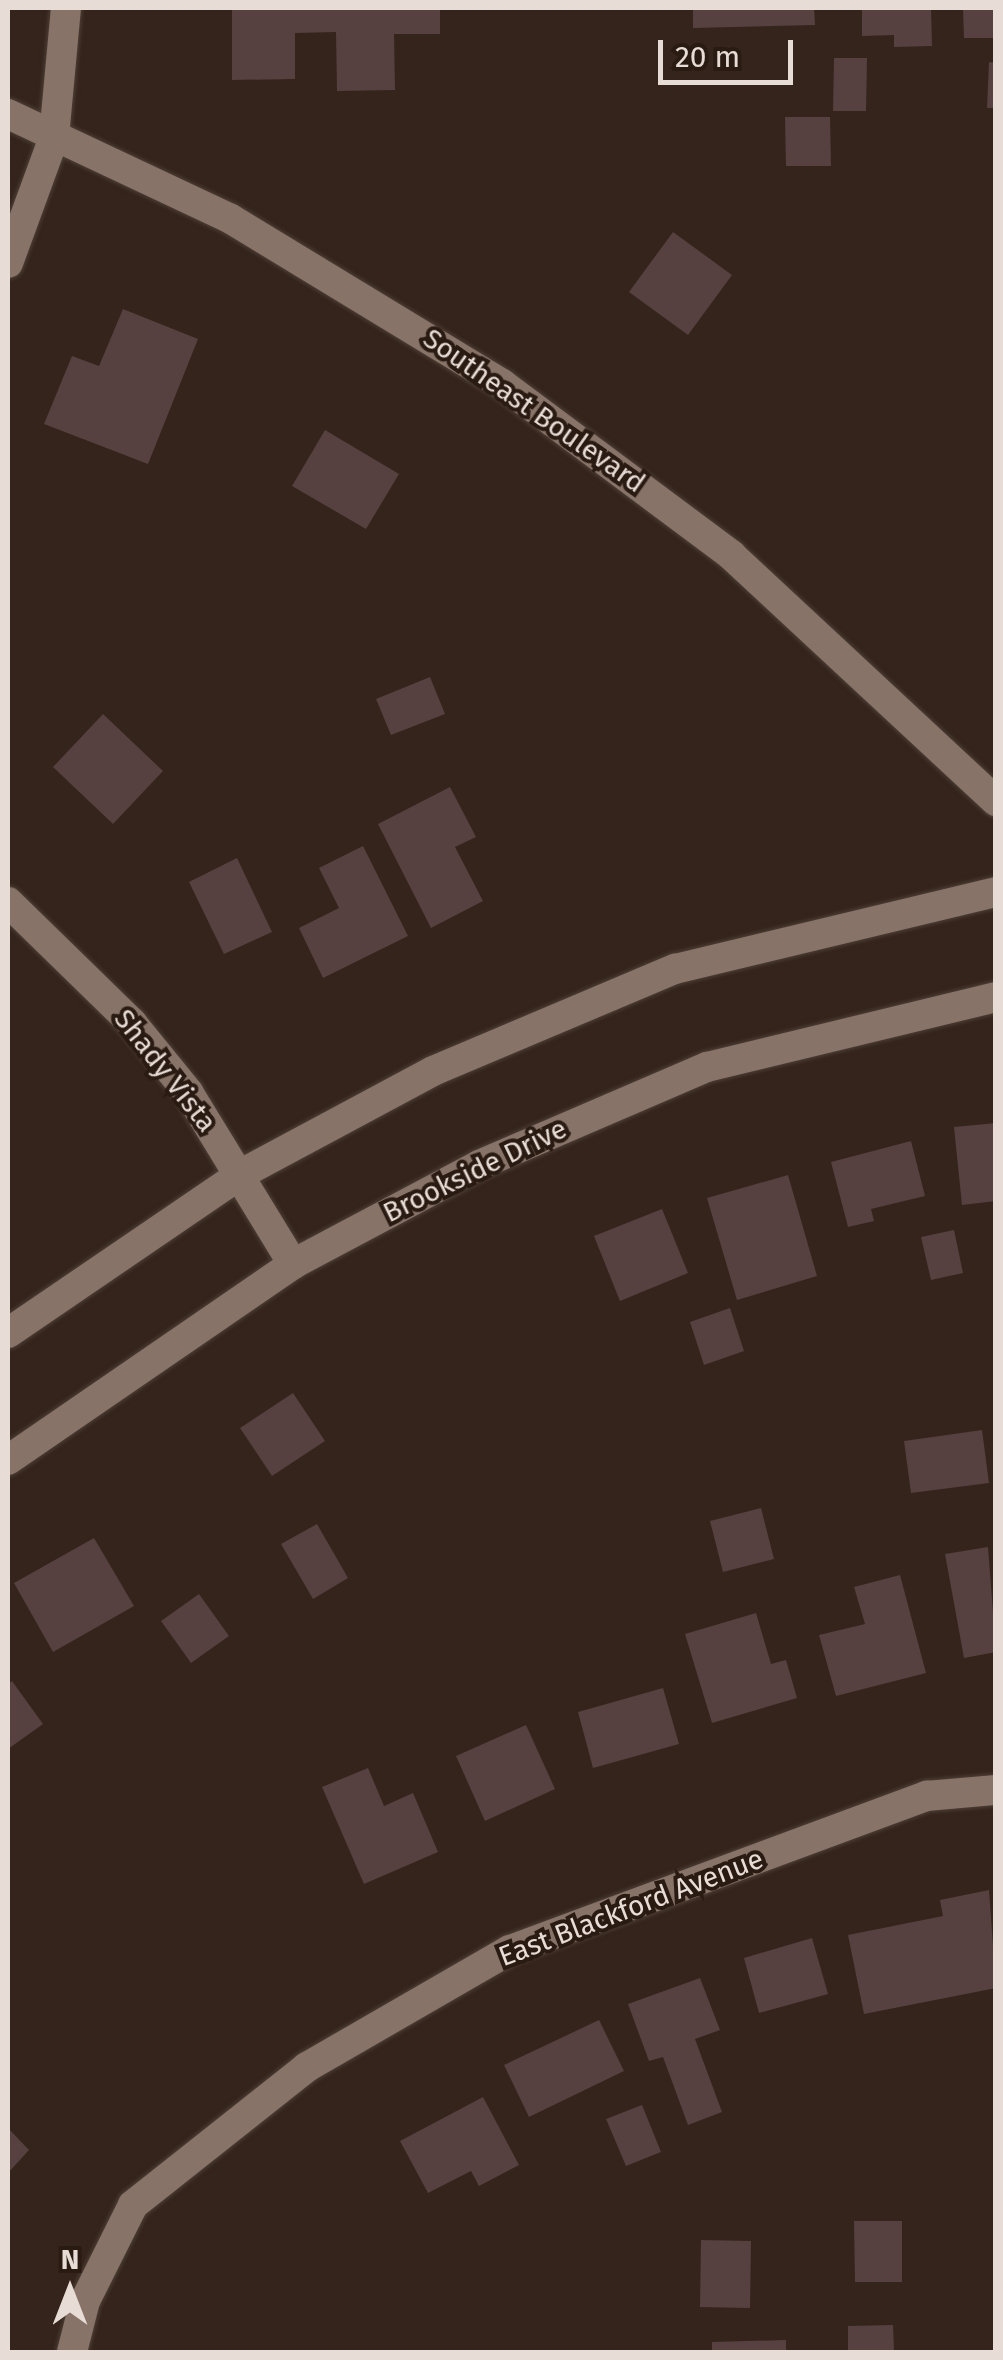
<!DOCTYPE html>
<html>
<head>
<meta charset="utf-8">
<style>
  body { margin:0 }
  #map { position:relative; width:1003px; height:2360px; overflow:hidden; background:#34241b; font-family:"Fira Sans",sans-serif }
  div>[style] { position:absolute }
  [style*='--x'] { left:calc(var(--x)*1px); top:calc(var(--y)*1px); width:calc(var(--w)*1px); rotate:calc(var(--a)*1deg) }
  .building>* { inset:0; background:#564040 }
  .roads { filter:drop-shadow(0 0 2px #4d3f37) drop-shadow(0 0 2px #4d3f37) }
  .minor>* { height:30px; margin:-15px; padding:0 15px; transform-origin:15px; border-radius:15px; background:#877368 }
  span { translate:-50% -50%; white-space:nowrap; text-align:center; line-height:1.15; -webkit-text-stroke:8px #2a1b12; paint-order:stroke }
  .street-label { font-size:28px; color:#e7dcd6 }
  .frame { position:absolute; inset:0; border:10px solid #e7dcd6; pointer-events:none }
  .north { position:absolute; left:20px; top:2240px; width:100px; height:100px; -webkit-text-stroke:8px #2a1b12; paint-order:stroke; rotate:0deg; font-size:28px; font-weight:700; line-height:40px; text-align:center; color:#e7dcd6 }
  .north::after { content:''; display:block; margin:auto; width:35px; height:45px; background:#e7dcd6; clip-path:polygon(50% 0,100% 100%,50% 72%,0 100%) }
  .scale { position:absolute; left:658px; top:40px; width:135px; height:45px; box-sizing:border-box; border:5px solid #e7dcd6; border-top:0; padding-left:12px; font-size:30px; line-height:35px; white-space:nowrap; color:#e7dcd6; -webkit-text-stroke:8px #2a1b12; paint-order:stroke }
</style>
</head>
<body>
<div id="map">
  <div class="building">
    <div style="clip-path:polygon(232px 8px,440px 8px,440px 34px,394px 34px,395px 90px,337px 91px,336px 32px,295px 33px,295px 79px,232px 80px)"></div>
    <div style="clip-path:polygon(693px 8px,814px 8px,815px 25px,693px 28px)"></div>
    <div style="clip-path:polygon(862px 8px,931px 8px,932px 46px,894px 47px,894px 35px,862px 36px)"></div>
    <div style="clip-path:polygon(963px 8px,996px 8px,996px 38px,964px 38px)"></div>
    <div style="clip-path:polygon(834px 58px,867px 58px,866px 111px,833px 111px)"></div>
    <div style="clip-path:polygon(989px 62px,996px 63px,996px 108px,987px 108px)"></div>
    <div style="clip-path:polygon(785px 117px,830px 117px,831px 166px,786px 166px)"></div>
    <div style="clip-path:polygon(673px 232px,732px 275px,688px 335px,629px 292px)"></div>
    <div style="clip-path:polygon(123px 309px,198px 339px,148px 464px,44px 424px,72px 356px,99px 366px)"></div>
    <div style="clip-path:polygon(325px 430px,399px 474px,366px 529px,292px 486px)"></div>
    <div style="clip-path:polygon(430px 677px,445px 714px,391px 735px,376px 699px)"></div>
    <div style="clip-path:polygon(103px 714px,163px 771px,113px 824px,53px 767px)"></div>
    <div style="clip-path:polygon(450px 787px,476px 837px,455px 847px,483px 901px,431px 928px,378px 824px)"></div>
    <div style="clip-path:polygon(363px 846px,408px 936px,323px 978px,299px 928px,339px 908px,319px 868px)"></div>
    <div style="clip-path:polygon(237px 858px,272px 932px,224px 954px,189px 882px)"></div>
    <div style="clip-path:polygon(996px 1123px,996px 1201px,962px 1205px,954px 1127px)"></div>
    <div style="clip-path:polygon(911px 1141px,925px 1196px,871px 1209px,874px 1221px,848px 1227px,831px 1162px)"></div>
    <div style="clip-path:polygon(788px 1175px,817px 1276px,737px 1300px,707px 1198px)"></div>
    <div style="clip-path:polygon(662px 1209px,688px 1273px,620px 1301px,594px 1236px)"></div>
    <div style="clip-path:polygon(954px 1230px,963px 1273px,931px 1280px,921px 1237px)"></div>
    <div style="clip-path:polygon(730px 1308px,744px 1351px,704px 1365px,690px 1322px)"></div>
    <div style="clip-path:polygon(293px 1393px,325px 1441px,272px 1476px,240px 1428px)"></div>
    <div style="clip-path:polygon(982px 1430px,989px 1483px,911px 1493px,904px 1441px)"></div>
    <div style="clip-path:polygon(761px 1508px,774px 1559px,723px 1572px,710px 1521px)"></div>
    <div style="clip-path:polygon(317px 1524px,348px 1578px,313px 1599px,281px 1544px)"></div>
    <div style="clip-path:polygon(94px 1538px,134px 1606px,53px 1652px,14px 1583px)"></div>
    <div style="clip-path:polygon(988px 1547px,996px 1652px,964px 1658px,945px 1554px)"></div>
    <div style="clip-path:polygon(900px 1575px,926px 1673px,836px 1696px,819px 1635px,865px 1624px,854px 1587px)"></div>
    <div style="clip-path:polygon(199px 1594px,229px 1636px,191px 1663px,161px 1621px)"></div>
    <div style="clip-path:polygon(756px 1613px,771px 1664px,786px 1660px,797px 1698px,712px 1723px,685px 1634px)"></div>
    <div style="clip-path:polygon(12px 1681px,43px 1724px,8px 1749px,8px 1684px)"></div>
    <div style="clip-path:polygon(663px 1688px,679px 1744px,593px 1768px,578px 1712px)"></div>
    <div style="clip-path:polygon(526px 1725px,555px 1789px,485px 1821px,456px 1756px)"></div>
    <div style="clip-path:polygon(368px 1768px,384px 1806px,413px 1793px,438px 1852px,364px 1884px,322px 1787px)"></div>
    <div style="clip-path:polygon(989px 1890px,996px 1988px,864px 2014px,848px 1935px,943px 1916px,940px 1900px)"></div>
    <div style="clip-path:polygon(812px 1938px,828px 1994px,759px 2013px,744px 1958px)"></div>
    <div style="clip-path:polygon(700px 1978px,720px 2030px,695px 2039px,722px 2112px,688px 2125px,663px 2057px,649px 2061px,628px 2004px)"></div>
    <div style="clip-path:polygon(599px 2020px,624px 2071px,529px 2117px,504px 2065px)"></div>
    <div style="clip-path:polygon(483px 2097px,519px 2165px,479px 2186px,471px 2171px,428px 2193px,400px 2141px)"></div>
    <div style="clip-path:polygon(642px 2105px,661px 2152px,626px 2166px,606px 2119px)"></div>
    <div style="clip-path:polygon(8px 2128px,29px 2150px,8px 2173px)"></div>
    <div style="clip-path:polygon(854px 2221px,902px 2221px,902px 2282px,855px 2282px)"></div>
    <div style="clip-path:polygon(701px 2240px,751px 2241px,750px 2308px,700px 2307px)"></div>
    <div style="clip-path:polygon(893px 2325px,894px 2352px,848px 2352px,848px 2326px)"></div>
    <div style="clip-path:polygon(786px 2340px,786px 2352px,712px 2352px,712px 2342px)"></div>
  </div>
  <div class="roads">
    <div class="minor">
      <div style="--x:8;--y:114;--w:246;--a:25.2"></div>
      <div style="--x:231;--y:219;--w:317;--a:31.3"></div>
      <div style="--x:502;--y:384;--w:286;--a:36.7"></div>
      <div style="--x:731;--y:555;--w:362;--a:42.9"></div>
      <div style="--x:8;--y:263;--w:134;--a:-69.9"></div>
      <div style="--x:54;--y:137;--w:130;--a:-84.7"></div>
      <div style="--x:8;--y:902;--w:173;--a:44.3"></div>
      <div style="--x:132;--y:1023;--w:89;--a:50.9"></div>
      <div style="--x:188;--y:1092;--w:202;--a:58.6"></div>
      <div style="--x:8;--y:1333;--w:282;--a:-34.3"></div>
      <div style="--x:241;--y:1174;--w:218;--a:-28.2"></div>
      <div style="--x:433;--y:1071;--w:263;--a:-22.9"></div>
      <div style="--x:675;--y:969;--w:330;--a:-13.5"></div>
      <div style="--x:8;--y:1460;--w:346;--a:-34.5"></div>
      <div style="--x:293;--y:1264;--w:211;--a:-28"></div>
      <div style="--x:479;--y:1165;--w:248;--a:-23.3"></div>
      <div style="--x:707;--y:1067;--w:297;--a:-13.6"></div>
      <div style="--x:72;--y:2352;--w:53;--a:-75.7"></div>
      <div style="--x:85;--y:2301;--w:107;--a:-63.4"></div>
      <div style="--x:133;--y:2205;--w:222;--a:-38.4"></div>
      <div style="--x:307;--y:2067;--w:234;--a:-30"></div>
      <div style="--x:510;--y:1950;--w:445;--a:-20.3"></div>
      <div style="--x:927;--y:1796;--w:69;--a:-5"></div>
    </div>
  </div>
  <div class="street-label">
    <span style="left:534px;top:411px;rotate:35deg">Southeast Boulevard</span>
    <span style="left:165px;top:1071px;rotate:52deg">Shady Vista</span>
    <span style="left:475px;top:1171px;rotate:-26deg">Brookside Drive</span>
    <span style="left:631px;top:1908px;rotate:-21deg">East Blackford Avenue</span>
  </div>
  <div class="frame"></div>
  <div class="north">N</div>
  <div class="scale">20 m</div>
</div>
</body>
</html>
